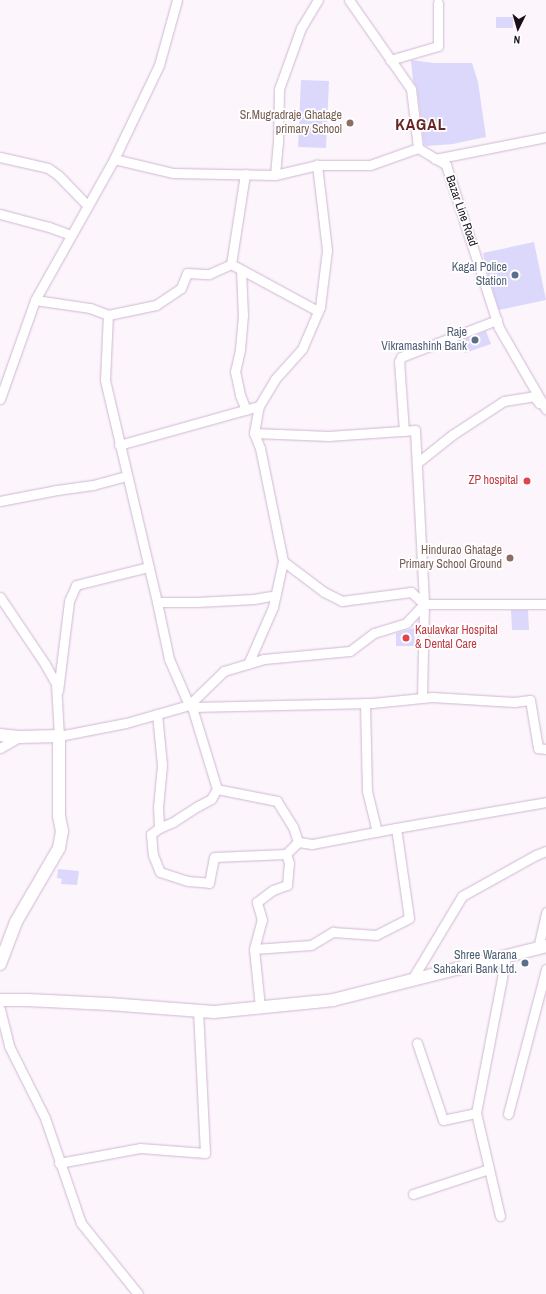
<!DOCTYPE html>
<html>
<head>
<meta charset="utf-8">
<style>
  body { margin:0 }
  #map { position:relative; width:546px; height:1294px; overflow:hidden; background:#fcf6fc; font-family:"Archivo Narrow",sans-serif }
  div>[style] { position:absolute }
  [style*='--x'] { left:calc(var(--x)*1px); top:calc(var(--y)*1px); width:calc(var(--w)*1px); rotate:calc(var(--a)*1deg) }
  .building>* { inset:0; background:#dbd8fc }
  .roads { filter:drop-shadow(0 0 1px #d0b6d2) drop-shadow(0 0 1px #d0b6d2) }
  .minor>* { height:9px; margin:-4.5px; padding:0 4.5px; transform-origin:4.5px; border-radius:4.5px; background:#fff }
  .secondary>* { height:12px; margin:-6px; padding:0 6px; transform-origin:6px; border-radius:6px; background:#fff }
  .dots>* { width:11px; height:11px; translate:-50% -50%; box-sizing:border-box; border:2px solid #fff; border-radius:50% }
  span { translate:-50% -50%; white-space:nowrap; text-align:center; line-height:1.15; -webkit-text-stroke:3.5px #fff; paint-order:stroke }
  .education-label { font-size:12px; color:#785e54 }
  .right { translate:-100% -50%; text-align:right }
  .street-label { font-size:12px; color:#180f19 }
  .service-label { font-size:12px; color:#4e5e75 }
  .health-label { font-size:12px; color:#be3a42 }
  .left { translate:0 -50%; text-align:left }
  .district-label { font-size:16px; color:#692323; font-weight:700; letter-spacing:1px }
  .north { position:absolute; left:498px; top:8px; width:40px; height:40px; -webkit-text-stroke:3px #fff; paint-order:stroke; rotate:185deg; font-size:11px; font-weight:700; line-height:16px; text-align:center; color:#180f19 }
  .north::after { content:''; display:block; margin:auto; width:14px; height:18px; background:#180f19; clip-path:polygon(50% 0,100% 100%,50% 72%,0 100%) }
</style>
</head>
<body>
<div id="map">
  <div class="building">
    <div style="clip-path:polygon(496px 17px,513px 17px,513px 28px,496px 28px)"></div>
    <div style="clip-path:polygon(411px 60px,434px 63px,472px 63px,478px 82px,486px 137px,453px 144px,426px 146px,424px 144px,417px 88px,413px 81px)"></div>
    <div style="clip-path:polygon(301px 80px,329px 81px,326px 148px,298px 147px)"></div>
    <div style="clip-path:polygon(534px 242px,546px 300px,499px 310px,488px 275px,483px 253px)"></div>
    <div style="clip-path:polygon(486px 331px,491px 344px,465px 353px,460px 341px)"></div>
    <div style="clip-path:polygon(511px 610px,528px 610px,529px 630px,512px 630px)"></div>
    <div style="clip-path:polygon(414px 628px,415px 646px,396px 646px,396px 633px)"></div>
    <div style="clip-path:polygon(58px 869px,79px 871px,77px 885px,61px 884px,62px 879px,57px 878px)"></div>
  </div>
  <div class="roads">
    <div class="minor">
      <div style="--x:349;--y:0;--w:108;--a:55.1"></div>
      <div style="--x:411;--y:89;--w:59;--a:83.2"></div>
      <div style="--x:418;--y:148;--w:33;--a:31"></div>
      <div style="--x:446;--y:165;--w:171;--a:72"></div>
      <div style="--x:499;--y:328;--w:94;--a:59.9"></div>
      <div style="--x:390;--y:60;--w:50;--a:-16.3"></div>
      <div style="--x:438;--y:46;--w:43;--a:-90"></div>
      <div style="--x:0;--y:157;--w:49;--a:12.9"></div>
      <div style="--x:48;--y:168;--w:12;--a:35"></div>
      <div style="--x:58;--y:175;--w:43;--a:45.9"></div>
      <div style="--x:114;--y:159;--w:61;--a:13.3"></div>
      <div style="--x:173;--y:173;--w:102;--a:1.1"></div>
      <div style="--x:275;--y:175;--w:43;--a:-13.4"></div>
      <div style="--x:317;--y:165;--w:53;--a:0"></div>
      <div style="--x:370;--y:165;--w:51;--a:-19.5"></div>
      <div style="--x:435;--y:159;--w:113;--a:-11.2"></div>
      <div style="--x:245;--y:174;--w:91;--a:98.8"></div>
      <div style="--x:231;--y:264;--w:99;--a:28.4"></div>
      <div style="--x:275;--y:175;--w:32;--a:-85"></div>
      <div style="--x:278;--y:143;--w:54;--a:-88.9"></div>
      <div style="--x:279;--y:89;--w:65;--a:-70.2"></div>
      <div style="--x:301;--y:28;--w:33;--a:-59"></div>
      <div style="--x:0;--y:214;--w:51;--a:14.9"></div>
      <div style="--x:49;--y:227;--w:23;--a:20"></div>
      <div style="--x:241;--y:270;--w:45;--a:87.5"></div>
      <div style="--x:243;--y:315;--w:35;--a:95"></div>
      <div style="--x:240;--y:350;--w:22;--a:103"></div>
      <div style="--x:235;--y:371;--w:25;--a:78"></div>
      <div style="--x:240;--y:395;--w:16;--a:68"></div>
      <div style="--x:35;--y:300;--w:56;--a:8.3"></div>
      <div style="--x:90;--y:308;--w:19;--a:21"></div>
      <div style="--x:0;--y:399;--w:105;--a:-70.5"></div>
      <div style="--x:35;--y:300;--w:162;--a:-60.7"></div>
      <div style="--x:114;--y:159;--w:104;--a:-64.4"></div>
      <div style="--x:159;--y:65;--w:67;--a:-74.5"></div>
      <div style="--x:404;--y:431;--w:69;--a:-94.1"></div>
      <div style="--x:399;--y:362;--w:5;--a:-68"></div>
      <div style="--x:401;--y:357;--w:103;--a:-21.1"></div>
      <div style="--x:254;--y:433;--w:27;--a:-80"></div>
      <div style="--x:259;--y:406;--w:31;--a:-59"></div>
      <div style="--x:275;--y:379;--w:40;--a:-48"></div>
      <div style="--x:302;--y:349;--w:46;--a:-66.8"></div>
      <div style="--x:320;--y:307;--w:57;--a:-83"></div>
      <div style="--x:327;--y:250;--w:86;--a:-96.7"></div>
      <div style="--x:119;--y:445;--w:145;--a:-15.6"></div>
      <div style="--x:417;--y:463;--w:45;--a:-38.7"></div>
      <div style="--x:452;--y:435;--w:62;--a:-33.2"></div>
      <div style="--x:504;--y:401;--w:30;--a:-9"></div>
      <div style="--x:534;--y:396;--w:9;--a:54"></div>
      <div style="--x:0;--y:501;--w:58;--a:-10.9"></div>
      <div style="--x:57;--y:490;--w:36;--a:-8"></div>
      <div style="--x:93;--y:485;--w:34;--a:-15"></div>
      <div style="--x:0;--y:597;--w:81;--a:56.1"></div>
      <div style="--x:45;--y:664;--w:23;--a:61"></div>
      <div style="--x:56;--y:684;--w:52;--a:86.7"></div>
      <div style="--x:59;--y:736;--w:68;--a:-11"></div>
      <div style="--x:126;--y:723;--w:66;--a:-15.9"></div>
      <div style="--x:189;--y:705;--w:49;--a:-44.2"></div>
      <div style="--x:224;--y:671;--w:42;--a:-16.7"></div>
      <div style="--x:264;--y:659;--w:86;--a:-5.3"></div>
      <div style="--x:350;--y:651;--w:30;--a:-37"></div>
      <div style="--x:374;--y:633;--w:34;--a:-17"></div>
      <div style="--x:406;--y:623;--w:26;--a:-47"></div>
      <div style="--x:157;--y:602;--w:228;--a:-103.2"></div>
      <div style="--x:105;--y:380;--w:65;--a:-87.4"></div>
      <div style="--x:108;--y:315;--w:49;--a:-11.8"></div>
      <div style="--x:156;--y:305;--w:30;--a:-34"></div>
      <div style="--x:181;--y:288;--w:16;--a:-68"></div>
      <div style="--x:187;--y:273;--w:22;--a:3"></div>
      <div style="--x:209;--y:274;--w:24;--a:-24"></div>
      <div style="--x:248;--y:664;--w:62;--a:-66.3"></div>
      <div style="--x:273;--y:607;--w:47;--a:-77.7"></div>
      <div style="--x:283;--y:561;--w:115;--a:-101.5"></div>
      <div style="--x:260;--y:448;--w:16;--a:-112"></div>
      <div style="--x:254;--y:433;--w:75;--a:2.3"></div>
      <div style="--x:329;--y:436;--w:86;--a:-4"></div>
      <div style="--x:415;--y:430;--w:174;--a:87"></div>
      <div style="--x:424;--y:604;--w:18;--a:-137"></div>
      <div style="--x:411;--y:592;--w:70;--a:172.6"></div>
      <div style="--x:342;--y:601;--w:20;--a:-153"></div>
      <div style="--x:324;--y:592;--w:51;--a:-142.9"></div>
      <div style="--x:58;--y:691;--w:91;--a:-83"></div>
      <div style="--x:69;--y:601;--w:17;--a:-66"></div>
      <div style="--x:76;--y:585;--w:75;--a:-13.9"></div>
      <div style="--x:422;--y:698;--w:94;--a:-88.8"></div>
      <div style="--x:424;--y:604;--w:122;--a:0"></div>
      <div style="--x:365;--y:703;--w:88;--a:88.7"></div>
      <div style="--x:367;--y:791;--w:42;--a:76.3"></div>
      <div style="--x:189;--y:705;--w:50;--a:-113.5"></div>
      <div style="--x:169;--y:659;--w:58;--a:-101.9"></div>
      <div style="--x:157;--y:602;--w:40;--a:0"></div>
      <div style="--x:197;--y:602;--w:57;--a:-3"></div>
      <div style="--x:254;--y:599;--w:22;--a:-10"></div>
      <div style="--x:157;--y:714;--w:51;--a:84.4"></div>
      <div style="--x:162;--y:765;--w:42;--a:95.4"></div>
      <div style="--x:158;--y:807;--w:21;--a:87"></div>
      <div style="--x:159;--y:828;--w:10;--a:143"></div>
      <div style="--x:151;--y:834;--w:21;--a:85"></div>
      <div style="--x:153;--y:855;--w:18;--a:68"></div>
      <div style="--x:160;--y:872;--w:29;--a:18"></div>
      <div style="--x:188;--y:881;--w:21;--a:5"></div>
      <div style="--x:209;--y:883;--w:26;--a:-79"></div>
      <div style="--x:214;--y:857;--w:72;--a:-2.4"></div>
      <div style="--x:0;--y:748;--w:22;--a:-30"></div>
      <div style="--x:159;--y:828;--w:15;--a:-23"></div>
      <div style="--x:173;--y:822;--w:30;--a:-33"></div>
      <div style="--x:198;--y:806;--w:15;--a:-28"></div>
      <div style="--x:211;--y:799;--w:12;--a:-59"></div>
      <div style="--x:396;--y:828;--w:86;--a:169.2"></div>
      <div style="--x:312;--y:844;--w:14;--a:-172"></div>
      <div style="--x:298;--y:842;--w:16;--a:-108"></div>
      <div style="--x:293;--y:827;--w:31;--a:-122"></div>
      <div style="--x:277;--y:801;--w:61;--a:-168.7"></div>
      <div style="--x:217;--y:789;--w:86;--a:-107"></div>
      <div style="--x:192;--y:707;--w:180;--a:-1.3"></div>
      <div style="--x:372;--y:703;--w:60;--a:-5.7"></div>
      <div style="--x:432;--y:697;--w:82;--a:3.5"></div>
      <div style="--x:514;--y:702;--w:16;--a:-7"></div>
      <div style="--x:530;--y:700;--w:49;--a:80.5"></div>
      <div style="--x:538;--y:748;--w:8;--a:7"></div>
      <div style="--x:538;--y:948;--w:37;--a:-77"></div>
      <div style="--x:254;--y:949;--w:30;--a:-75"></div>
      <div style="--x:262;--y:920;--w:19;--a:-106"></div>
      <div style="--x:257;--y:902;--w:20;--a:-37"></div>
      <div style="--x:273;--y:890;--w:15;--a:-20"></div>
      <div style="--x:287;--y:885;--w:22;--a:-85"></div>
      <div style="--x:289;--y:863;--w:9;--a:-108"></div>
      <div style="--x:286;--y:854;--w:17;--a:-45"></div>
      <div style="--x:411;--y:981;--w:99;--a:-59"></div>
      <div style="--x:462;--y:896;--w:85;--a:-29"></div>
      <div style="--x:536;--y:855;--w:11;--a:-22"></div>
      <div style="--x:260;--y:1007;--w:58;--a:-95.9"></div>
      <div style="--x:254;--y:949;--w:57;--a:-4"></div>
      <div style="--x:311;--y:945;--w:26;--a:-31"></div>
      <div style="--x:333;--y:932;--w:43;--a:4"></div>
      <div style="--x:376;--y:935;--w:37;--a:-27"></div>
      <div style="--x:409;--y:918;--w:91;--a:-98.2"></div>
      <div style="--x:396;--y:828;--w:152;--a:-9.8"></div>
      <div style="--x:0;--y:1009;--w:38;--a:76"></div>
      <div style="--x:9;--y:1046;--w:80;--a:63.4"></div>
      <div style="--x:45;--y:1118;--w:111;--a:71.1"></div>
      <div style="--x:81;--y:1223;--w:91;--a:51.2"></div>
      <div style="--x:417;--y:1043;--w:81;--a:71.3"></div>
      <div style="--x:443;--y:1120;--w:34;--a:-12"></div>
      <div style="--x:508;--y:1114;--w:150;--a:-75.3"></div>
      <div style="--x:59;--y:1163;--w:82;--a:-10.5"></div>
      <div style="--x:140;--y:1148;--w:65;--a:4.4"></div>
      <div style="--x:205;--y:1153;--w:142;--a:-92.8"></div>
      <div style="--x:413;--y:1194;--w:80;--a:-18.2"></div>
      <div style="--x:500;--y:1216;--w:106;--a:-103.1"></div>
      <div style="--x:476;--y:1113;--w:159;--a:-79.1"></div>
    </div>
    <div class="secondary">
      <div style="--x:0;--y:735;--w:19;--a:6"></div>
      <div style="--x:19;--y:737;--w:40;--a:-1.4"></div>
      <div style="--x:59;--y:736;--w:80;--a:90"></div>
      <div style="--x:59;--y:816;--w:15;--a:79"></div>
      <div style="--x:62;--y:831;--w:17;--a:100"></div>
      <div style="--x:59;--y:848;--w:86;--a:120.2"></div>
      <div style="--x:16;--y:922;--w:45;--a:110.9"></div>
      <div style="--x:0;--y:1000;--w:27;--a:0"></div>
      <div style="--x:27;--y:1000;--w:82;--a:2.8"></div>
      <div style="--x:109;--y:1004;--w:105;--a:4.4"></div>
      <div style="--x:214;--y:1012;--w:101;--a:-5.7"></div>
      <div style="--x:315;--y:1002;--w:18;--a:-6"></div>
      <div style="--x:333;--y:1000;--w:220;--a:-14.2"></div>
    </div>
  </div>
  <div class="dots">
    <div style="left:350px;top:123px;background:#8d6e63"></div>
    <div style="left:515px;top:275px;background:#5c6f8a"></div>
    <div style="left:475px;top:340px;background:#5c6f8a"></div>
    <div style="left:527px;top:481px;background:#e0444e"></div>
    <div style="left:510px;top:558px;background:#8d6e63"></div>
    <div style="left:406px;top:638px;background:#e0444e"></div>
    <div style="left:525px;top:963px;background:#5c6f8a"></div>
  </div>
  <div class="education-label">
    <span class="right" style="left:342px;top:123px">Sr.Mugradraje Ghatage<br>primary School</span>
    <span class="right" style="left:502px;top:558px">Hindurao Ghatage<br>Primary School Ground</span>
  </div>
  <div class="street-label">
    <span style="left:461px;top:211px;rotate:71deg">Bazar Line Road</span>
  </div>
  <div class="service-label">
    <span class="right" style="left:507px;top:275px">Kagal Police<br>Station</span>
    <span class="right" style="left:467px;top:340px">Raje<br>Vikramashinh Bank</span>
    <span class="right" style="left:517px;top:963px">Shree Warana<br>Sahakari Bank Ltd.</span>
  </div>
  <div class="health-label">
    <span class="right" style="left:518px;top:481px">ZP hospital</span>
    <span class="left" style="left:415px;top:638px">Kaulavkar Hospital<br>&amp; Dental Care</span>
  </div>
  <div class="district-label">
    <span style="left:421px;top:124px">KAGAL</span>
  </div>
  <div class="north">N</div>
</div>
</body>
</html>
